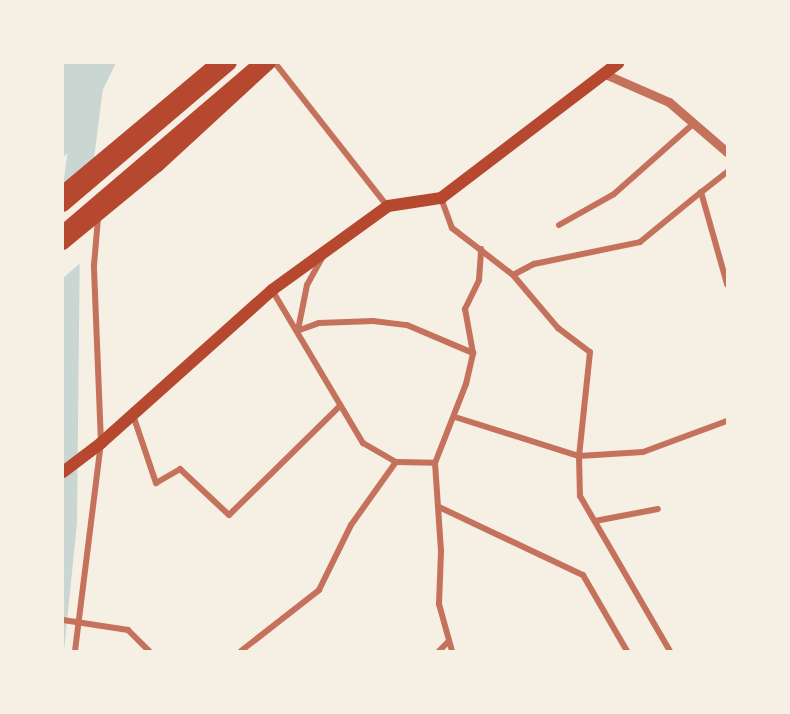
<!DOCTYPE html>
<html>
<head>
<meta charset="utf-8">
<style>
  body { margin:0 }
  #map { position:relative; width:790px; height:714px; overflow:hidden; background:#f6efe4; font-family:"PT Serif",serif }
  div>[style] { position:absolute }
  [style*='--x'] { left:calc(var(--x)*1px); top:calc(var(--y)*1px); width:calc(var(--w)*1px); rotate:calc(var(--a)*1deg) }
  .water>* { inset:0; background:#c9d6d2 }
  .pier>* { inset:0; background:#f6efe4 }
  .river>* { height:27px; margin:-13.5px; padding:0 13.5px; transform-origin:13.5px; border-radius:13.5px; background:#c9d6d2 }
  .minor>* { height:6px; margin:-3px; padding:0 3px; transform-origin:3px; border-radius:3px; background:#c5725c }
  .tertiary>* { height:9px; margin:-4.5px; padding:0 4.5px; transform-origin:4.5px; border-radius:4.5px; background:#c5725c }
  .primary>* { height:12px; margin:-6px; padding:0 6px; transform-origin:6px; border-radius:6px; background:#b5482f }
  .trunk>* { height:12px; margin:-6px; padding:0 6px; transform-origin:6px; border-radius:6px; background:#b5482f }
  .motorway>* { height:14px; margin:-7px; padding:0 7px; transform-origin:7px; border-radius:7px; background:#b5482f }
  span { translate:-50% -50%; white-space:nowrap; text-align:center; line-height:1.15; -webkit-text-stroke:4.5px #f6efe4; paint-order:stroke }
  .frame { position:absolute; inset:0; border:64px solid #f6efe4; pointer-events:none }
</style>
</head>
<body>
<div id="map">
  <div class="water">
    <div style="clip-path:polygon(63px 63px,116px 63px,81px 134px,77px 523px,64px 651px)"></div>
  </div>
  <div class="pier">
    <div style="clip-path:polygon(84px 139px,84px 260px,63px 278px,63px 157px)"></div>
  </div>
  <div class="river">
    <div style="--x:77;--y:180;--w:118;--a:-82.7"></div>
  </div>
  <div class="minor">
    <div style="--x:275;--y:63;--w:182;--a:51.9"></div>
    <div style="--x:727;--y:172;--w:33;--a:142"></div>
    <div style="--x:701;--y:192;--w:96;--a:74.2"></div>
    <div style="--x:441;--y:198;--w:32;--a:70"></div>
    <div style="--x:452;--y:228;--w:77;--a:37.6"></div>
    <div style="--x:513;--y:275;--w:70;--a:49.7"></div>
    <div style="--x:558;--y:328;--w:40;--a:37"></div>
    <div style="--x:590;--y:352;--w:105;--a:96"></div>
    <div style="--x:579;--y:456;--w:40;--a:88.6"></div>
    <div style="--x:580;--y:496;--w:179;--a:59.9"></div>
    <div style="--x:559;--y:225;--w:63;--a:-29.4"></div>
    <div style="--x:614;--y:194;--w:104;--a:-41.5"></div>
    <div style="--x:513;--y:275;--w:24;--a:-28"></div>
    <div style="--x:534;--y:264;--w:108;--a:-11.7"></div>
    <div style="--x:640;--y:242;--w:79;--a:-39.3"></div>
    <div style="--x:272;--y:290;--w:178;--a:59.3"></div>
    <div style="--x:363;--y:443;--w:38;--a:30"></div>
    <div style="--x:396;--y:462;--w:39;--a:1"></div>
    <div style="--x:298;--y:330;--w:46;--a:-78.7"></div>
    <div style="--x:307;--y:285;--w:31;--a:-61"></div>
    <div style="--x:297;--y:331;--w:23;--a:-20"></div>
    <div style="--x:319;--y:323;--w:54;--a:-2.1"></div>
    <div style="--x:373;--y:321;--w:34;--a:7"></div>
    <div style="--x:407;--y:325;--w:72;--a:23"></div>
    <div style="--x:133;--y:415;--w:72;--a:71.3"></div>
    <div style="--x:156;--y:483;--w:28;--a:-30"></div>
    <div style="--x:180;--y:469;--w:67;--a:43.2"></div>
    <div style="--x:229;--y:515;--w:156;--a:-44.5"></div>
    <div style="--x:455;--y:417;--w:130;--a:17.5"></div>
    <div style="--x:579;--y:456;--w:64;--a:-3.6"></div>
    <div style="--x:643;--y:452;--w:90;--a:-20.3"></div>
    <div style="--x:439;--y:507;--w:159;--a:25.3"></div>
    <div style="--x:583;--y:575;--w:88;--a:59.9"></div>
    <div style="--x:595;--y:521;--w:64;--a:-10.8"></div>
    <div style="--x:63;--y:620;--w:66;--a:8.7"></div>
    <div style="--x:128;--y:630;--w:30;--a:45"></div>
    <div style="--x:75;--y:651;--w:210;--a:-82.9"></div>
    <div style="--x:101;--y:443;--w:178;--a:-92.3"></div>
    <div style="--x:94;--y:265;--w:47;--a:-85.1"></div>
    <div style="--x:241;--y:651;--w:99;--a:-38"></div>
    <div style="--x:319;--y:590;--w:72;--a:-63.8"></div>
    <div style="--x:351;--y:525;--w:77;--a:-54.5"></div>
    <div style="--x:439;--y:651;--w:14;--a:-45"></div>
    <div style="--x:452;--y:651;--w:49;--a:-105.5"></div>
    <div style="--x:439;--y:604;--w:53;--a:-87.8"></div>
    <div style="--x:441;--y:551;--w:88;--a:-93.9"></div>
    <div style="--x:435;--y:463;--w:85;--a:-68.6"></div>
    <div style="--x:466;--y:384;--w:32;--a:-77"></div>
    <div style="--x:473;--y:353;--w:45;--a:-100.3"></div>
    <div style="--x:465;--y:309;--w:32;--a:-64"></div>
    <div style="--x:479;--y:280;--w:31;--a:-86"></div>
  </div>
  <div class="tertiary">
    <div style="--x:605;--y:74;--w:70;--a:23.6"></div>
    <div style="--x:669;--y:102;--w:77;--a:40.8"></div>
  </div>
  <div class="primary">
    <div style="--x:63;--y:472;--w:48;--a:-37.3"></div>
    <div style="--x:101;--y:443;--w:229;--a:-41.8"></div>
    <div style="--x:272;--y:290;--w:143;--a:-35.9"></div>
    <div style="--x:388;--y:206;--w:54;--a:-8.6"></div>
    <div style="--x:441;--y:198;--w:223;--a:-37.3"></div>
  </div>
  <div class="trunk">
    <div style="--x:63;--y:191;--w:199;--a:-39.9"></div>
    <div style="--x:63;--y:244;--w:123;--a:-39.4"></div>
    <div style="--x:158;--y:166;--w:152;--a:-42.6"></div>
  </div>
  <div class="motorway">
    <div style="--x:63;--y:205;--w:219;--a:-40.4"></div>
    <div style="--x:63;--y:232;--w:260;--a:-40.5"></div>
  </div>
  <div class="frame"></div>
</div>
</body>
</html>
